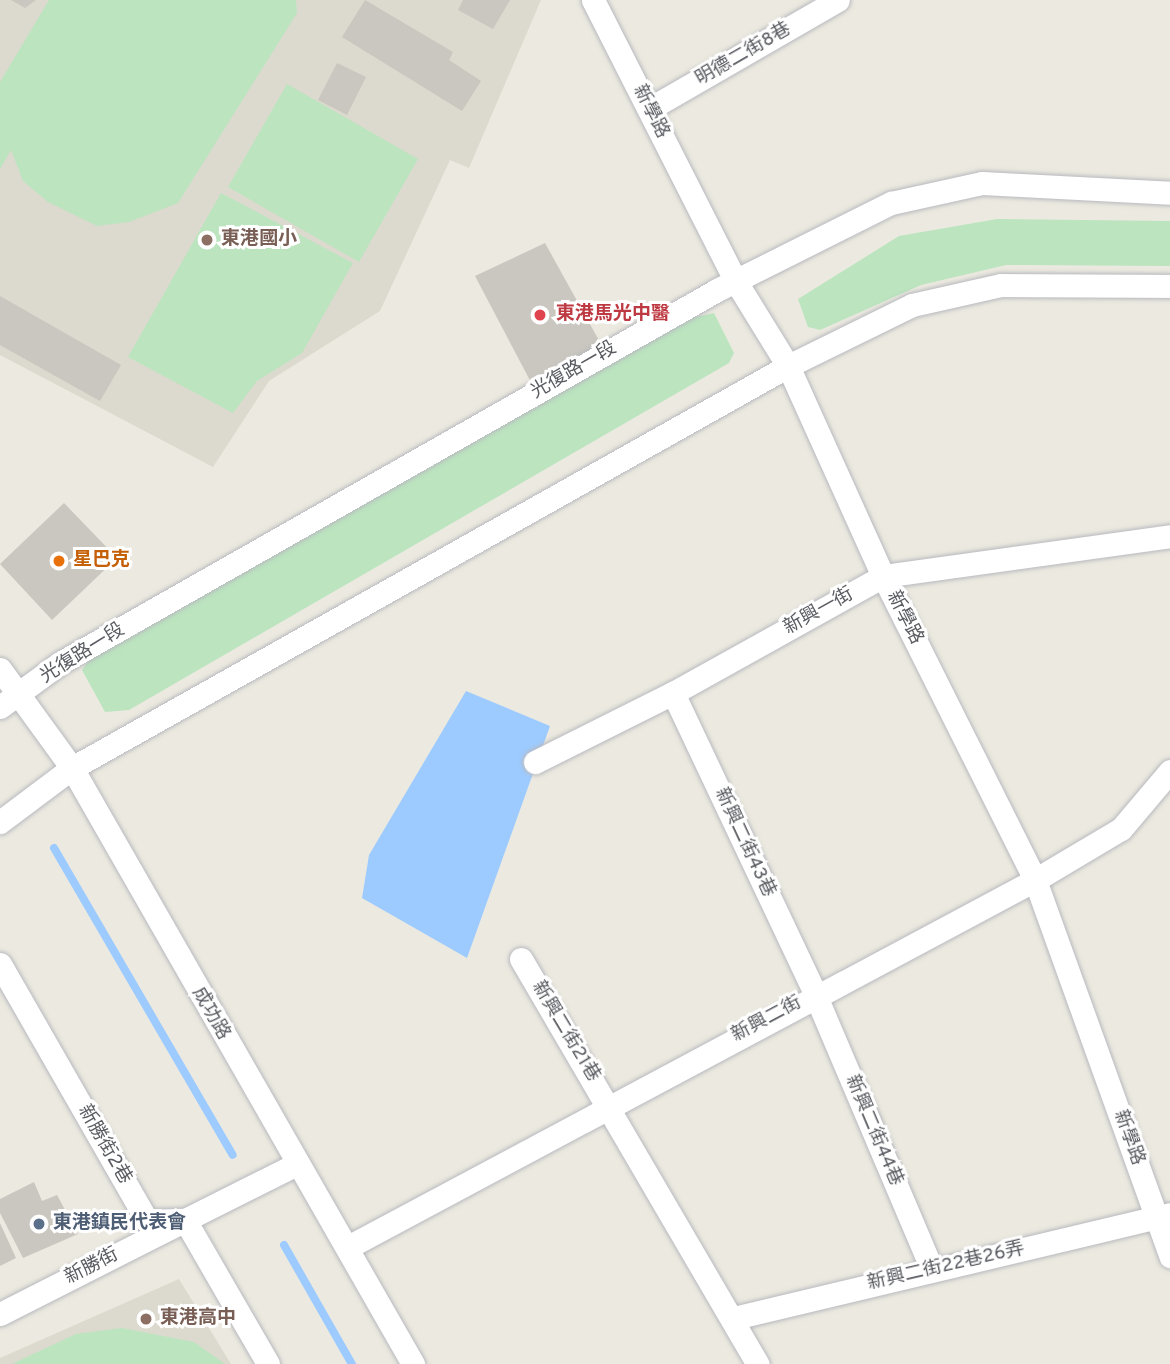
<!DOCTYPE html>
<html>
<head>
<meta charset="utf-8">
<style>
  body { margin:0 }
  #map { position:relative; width:1170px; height:1364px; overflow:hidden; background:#eceae0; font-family:Overpass,"Noto Sans TC",sans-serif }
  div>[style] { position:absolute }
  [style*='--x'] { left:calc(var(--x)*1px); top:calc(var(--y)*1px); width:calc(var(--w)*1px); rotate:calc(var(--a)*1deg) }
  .education>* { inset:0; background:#dcdace }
  .green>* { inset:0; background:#bbe4bf }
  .water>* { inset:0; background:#9dcbff }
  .stream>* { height:8px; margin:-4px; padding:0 4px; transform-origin:4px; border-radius:4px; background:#9dcbff }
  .building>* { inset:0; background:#c9c7bf }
  .roads { filter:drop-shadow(0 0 2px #b8b9bf) drop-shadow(0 0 2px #b8b9bf) }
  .street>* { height:23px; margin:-11.5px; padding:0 11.5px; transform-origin:11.5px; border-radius:11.5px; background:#fff }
  .dots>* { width:19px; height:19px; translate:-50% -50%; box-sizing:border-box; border:4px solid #fff; border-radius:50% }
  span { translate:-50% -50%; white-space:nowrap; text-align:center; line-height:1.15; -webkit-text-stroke:6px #fff; paint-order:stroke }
  .street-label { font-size:19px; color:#595b61 }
  .education-label { font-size:19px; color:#785e54; font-weight:700 }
  .left { translate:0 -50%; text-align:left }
  .health-label { font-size:19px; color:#be3a42; font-weight:700 }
  .food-label { font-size:19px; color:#c56008; font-weight:700 }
  .service-label { font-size:19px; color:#4e5e75; font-weight:700 }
</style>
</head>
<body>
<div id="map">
  <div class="education">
    <div style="clip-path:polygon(0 0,541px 0,469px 168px,450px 160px,380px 311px,269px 381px,213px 467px,0 355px)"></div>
    <div style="clip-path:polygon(179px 1279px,231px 1364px,0 1364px,0 1358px)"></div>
  </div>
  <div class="green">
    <div style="clip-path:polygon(49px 0,296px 0,297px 13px,178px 203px,129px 222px,97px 226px,48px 202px,23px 181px,11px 150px,0 169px,0 82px)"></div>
    <div style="clip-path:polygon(287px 84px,418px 159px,359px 262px,228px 187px)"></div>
    <div style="clip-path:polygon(221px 193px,353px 263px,302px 353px,257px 381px,233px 413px,128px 357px)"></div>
    <div style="clip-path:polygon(997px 219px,1170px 221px,1170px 266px,1006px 265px,921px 285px,820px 330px,808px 327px,798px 299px,899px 236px)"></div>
    <div style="clip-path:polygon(714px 313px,734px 353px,729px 363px,129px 710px,105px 712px,82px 670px,93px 654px,682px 320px)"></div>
    <div style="clip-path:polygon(122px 1328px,194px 1342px,225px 1364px,12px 1364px,76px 1334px)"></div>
  </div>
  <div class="water">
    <div style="clip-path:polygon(466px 691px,550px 726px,467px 958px,362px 898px,369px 855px)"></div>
  </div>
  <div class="stream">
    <div style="--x:54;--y:848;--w:355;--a:59.8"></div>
    <div style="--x:284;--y:1245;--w:137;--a:60.3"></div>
  </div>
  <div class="building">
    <div style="clip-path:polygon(11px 0,36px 0,25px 8px)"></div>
    <div style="clip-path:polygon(365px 0,453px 52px,449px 60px,481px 81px,462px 111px,342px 37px)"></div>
    <div style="clip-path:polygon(463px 0,510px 0,493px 29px,458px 10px)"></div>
    <div style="clip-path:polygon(337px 63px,366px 77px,347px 115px,318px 100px)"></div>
    <div style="clip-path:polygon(545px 243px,606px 353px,534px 388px,475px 276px)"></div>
    <div style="clip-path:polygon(0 296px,121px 365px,100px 401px,0 345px)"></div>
    <div style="clip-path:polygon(64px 503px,117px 558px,52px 620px,0 564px)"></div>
    <div style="clip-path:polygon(34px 1182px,42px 1201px,57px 1195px,78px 1234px,23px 1258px,0 1213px,0 1199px)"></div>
    <div style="clip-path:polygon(0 1223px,16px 1258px,0 1266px)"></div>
  </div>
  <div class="roads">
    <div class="street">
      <div style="--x:593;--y:0;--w:314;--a:63.1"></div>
      <div style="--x:735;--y:280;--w:101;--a:58.4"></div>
      <div style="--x:788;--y:366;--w:230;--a:65.7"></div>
      <div style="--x:883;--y:576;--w:340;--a:63.4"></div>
      <div style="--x:1035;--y:880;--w:400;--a:70.2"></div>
      <div style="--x:649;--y:109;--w:218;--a:-30"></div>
      <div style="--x:0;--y:669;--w:122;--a:54"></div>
      <div style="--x:72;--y:768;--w:687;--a:60.22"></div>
      <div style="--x:673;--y:693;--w:333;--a:64.7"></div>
      <div style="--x:815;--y:994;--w:299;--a:67"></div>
      <div style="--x:0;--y:707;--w:74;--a:-36.3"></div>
      <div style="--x:60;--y:663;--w:755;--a:-29.58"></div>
      <div style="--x:717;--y:290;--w:195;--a:-26.6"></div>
      <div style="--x:891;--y:203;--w:93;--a:-12.4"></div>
      <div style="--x:982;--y:183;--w:188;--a:3"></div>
      <div style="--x:535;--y:762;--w:154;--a:-26.6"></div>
      <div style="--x:673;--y:693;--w:240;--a:-29.1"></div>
      <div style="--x:883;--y:576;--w:290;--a:-7.9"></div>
      <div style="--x:0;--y:822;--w:90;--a:-36.9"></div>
      <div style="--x:72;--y:768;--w:821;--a:-29.31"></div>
      <div style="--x:788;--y:366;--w:138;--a:-26.2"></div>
      <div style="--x:912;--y:305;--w:91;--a:-12.7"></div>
      <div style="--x:1001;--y:285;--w:169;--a:0.3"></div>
      <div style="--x:521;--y:959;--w:469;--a:59.7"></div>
      <div style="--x:0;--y:964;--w:296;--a:60.2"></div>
      <div style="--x:147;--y:1221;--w:38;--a:-2"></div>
      <div style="--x:185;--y:1220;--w:125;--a:-26.6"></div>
      <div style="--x:348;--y:1247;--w:779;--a:-28.11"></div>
      <div style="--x:1035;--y:880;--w:100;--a:-30.7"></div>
      <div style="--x:1121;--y:829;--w:76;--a:-49.8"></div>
      <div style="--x:0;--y:1314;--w:208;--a:-26.9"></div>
      <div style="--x:185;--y:1220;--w:166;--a:60"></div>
      <div style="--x:734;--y:1318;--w:448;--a:-13.4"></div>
    </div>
  </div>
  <div class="dots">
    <div style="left:207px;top:240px;background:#8d6e63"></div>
    <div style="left:540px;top:315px;background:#e0444e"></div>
    <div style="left:59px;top:561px;background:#e8710a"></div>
    <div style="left:39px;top:1224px;background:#5c6f8a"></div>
    <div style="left:146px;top:1319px;background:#8d6e63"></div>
  </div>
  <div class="street-label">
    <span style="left:744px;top:55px;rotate:-30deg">明德二街8巷</span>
    <span style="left:650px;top:112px;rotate:63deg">新學路</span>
    <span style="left:574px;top:371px;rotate:-30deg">光復路一段</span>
    <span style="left:819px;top:612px;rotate:-29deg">新興一街</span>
    <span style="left:904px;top:618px;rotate:63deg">新學路</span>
    <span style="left:83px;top:654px;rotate:-32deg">光復路一段</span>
    <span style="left:744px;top:843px;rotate:65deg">新興二街43巷</span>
    <span style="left:210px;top:1014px;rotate:60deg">成功路</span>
    <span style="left:767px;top:1020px;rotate:-28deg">新興二街</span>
    <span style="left:565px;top:1032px;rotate:59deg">新興二街21巷</span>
    <span style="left:873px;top:1131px;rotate:67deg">新興二街44巷</span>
    <span style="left:1128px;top:1138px;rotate:70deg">新學路</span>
    <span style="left:104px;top:1145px;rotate:60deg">新勝街2巷</span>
    <span style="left:92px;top:1267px;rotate:-27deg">新勝街</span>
    <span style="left:946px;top:1267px;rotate:-13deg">新興二街22巷26弄</span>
  </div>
  <div class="education-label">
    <span class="left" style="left:221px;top:240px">東港國小</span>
    <span class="left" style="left:160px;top:1319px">東港高中</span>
  </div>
  <div class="health-label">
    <span class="left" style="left:556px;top:315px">東港馬光中醫</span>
  </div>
  <div class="food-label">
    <span class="left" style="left:73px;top:561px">星巴克</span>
  </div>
  <div class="service-label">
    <span class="left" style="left:53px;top:1224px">東港鎮民代表會</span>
  </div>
</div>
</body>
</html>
